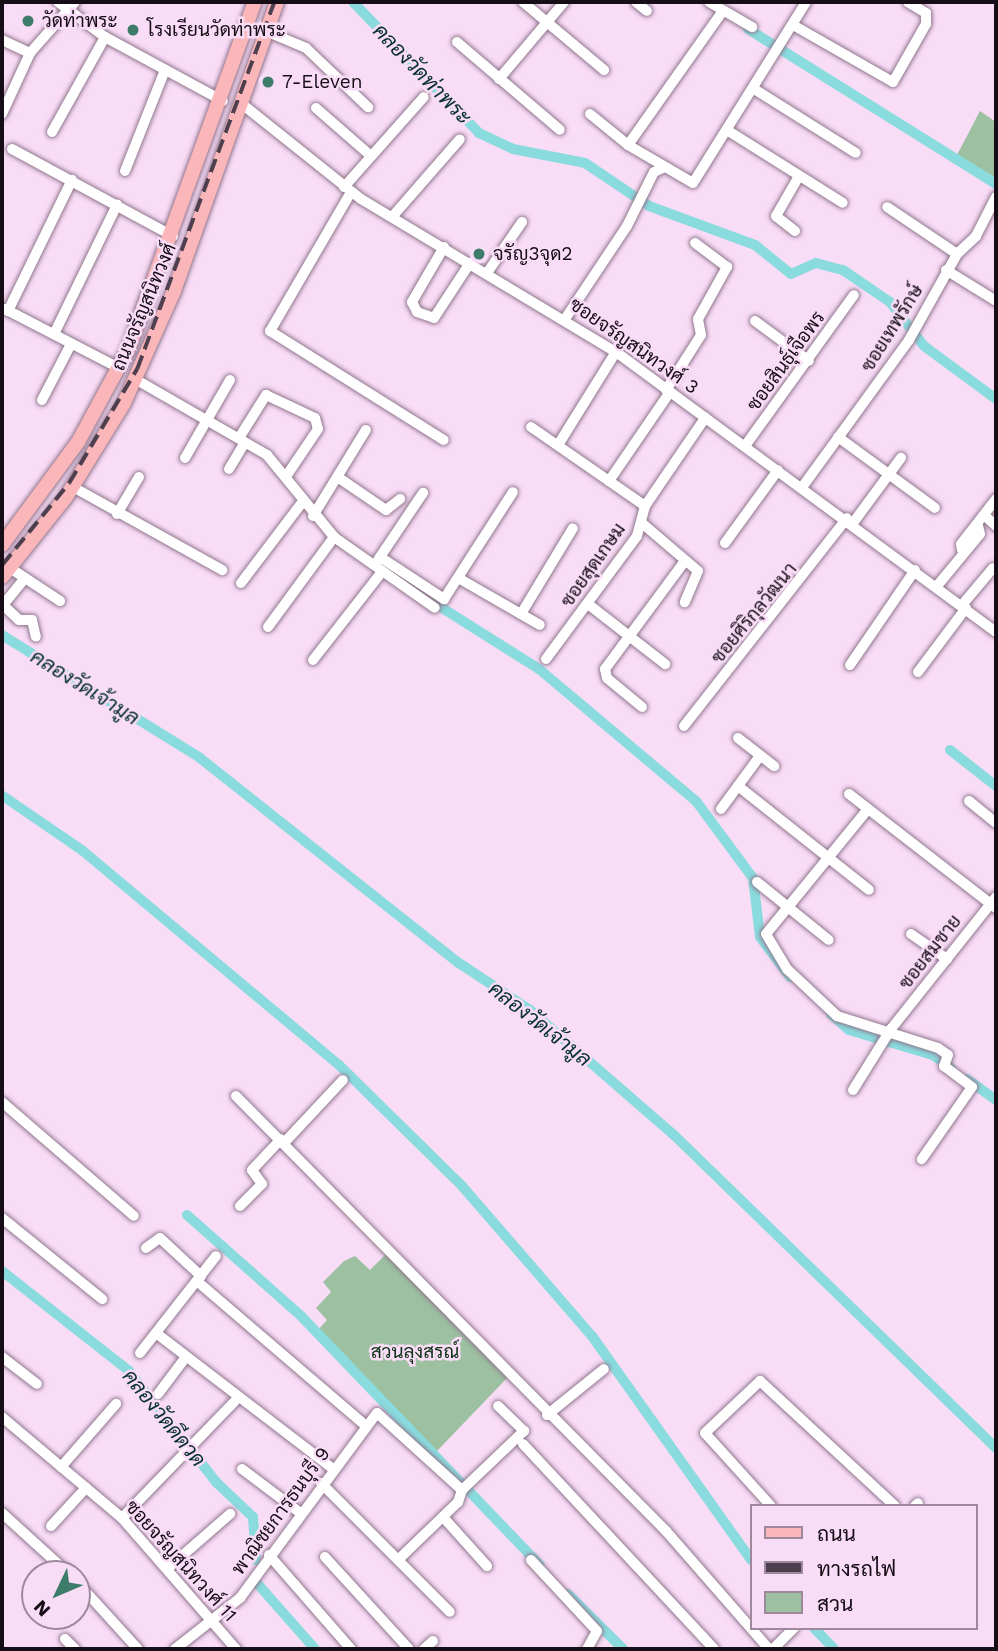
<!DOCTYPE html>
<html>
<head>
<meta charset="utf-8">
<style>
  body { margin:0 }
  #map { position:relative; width:998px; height:1651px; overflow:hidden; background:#f9dcf6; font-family:"Work Sans",Sarabun,sans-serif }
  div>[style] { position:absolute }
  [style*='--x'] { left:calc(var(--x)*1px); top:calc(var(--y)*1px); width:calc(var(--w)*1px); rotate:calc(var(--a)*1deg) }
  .green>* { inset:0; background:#9dc0a1 }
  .canal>* { height:10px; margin:-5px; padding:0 5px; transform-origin:5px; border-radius:5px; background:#89dbde }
  .roads { filter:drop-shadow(0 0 2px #90778e) drop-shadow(0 0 2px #90778e) }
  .street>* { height:10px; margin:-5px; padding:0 5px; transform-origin:5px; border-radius:5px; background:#fff }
  .primary>* { height:14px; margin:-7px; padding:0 7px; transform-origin:7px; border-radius:7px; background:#fab6b8 }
  .rail>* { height:3.5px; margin-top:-1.75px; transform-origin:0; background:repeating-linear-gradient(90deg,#4d3f4d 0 14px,transparent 0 21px) }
  .dots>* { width:19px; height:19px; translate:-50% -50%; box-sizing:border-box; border:4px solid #f9dcf6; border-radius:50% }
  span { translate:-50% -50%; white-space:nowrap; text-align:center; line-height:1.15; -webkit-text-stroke:5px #f9dcf6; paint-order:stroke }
  .poi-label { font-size:19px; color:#160d16 }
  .left { translate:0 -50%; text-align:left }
  .street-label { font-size:19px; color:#160d16 }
  .park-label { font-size:19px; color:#0d3215 }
  .water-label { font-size:21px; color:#073133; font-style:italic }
  .frame { position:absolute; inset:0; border:4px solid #160d16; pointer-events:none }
  .legend { position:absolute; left:750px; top:1504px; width:228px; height:126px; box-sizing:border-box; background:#f9dcf6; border:2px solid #9e899c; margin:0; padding:9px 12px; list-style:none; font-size:21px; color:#160d16 }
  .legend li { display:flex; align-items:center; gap:14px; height:35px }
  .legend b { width:35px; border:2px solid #9e899c }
  .north { position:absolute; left:21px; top:1560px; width:70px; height:70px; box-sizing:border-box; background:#f9dcf6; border:2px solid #9e899c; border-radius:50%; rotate:226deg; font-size:19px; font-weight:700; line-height:28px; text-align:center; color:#160d16 }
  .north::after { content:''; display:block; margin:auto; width:24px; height:32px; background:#3d7c69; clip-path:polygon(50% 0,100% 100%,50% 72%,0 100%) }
</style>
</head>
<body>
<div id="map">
  <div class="green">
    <div style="clip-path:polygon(980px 111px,996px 122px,996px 178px,957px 155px)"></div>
    <div style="clip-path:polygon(390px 1250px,510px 1375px,436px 1452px,318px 1330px,327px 1320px,316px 1308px,331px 1292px,323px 1282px,344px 1261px,355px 1256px,370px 1270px)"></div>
  </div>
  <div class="canal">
    <div style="--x:353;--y:2;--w:182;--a:46.1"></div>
    <div style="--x:479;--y:133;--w:38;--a:25"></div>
    <div style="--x:513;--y:149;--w:73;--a:11"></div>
    <div style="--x:585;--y:163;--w:77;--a:33.9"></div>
    <div style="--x:649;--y:206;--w:113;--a:20.2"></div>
    <div style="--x:755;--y:245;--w:46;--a:38.9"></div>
    <div style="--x:791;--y:274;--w:27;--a:-24"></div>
    <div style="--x:816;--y:263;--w:28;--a:15"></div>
    <div style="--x:843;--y:270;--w:57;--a:34.2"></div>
    <div style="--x:890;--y:302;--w:56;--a:52.3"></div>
    <div style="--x:924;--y:346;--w:89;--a:36.4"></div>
    <div style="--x:748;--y:29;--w:292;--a:32"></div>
    <div style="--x:431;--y:601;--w:128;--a:32.2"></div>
    <div style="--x:539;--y:669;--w:205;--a:40.1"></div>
    <div style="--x:696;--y:801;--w:96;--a:53.5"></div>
    <div style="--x:753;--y:878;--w:59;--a:83.2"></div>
    <div style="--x:760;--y:937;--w:50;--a:53.1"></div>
    <div style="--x:2;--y:635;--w:233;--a:31.8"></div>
    <div style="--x:200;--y:758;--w:330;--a:38.4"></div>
    <div style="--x:459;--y:963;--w:85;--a:33.5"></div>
    <div style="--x:530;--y:1010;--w:191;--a:41"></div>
    <div style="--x:674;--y:1135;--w:449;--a:44.2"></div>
    <div style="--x:950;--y:750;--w:58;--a:38"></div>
    <div style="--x:3;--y:796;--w:97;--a:34.5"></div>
    <div style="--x:83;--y:851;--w:334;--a:39.9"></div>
    <div style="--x:339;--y:1065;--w:173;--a:44.5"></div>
    <div style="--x:462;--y:1186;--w:198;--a:49.1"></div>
    <div style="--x:592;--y:1336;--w:275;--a:54.6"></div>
    <div style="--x:831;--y:1014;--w:24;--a:42"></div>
    <div style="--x:849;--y:1030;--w:88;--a:16.6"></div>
    <div style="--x:933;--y:1055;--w:22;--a:36"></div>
    <div style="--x:967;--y:1079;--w:36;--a:36"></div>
    <div style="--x:187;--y:1215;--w:152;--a:41.5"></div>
    <div style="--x:301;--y:1316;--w:345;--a:46.2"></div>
    <div style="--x:2;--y:1271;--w:162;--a:38.2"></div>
    <div style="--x:129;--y:1371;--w:141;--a:51.9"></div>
    <div style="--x:216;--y:1482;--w:51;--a:43.4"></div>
    <div style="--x:253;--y:1517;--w:43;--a:86"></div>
    <div style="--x:256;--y:1582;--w:89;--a:48.6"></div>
    <div style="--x:568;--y:1594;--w:78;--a:45"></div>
    <div style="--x:814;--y:1628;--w:29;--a:46"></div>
  </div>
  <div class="roads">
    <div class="street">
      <div style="--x:58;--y:2;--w:59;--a:36.7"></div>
      <div style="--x:105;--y:37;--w:134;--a:28.5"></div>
      <div style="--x:523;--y:2;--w:106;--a:40"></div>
      <div style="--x:636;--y:2;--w:14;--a:39"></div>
      <div style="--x:709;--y:2;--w:50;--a:30.2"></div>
      <div style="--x:793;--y:25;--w:115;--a:29.7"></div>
      <div style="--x:893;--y:82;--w:67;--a:-60.4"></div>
      <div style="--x:926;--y:24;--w:11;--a:-90"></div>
      <div style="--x:926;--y:13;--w:21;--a:-149"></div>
      <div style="--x:268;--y:32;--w:41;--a:22.8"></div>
      <div style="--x:306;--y:48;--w:86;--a:43.6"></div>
      <div style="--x:2;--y:40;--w:31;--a:25"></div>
      <div style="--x:457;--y:42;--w:135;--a:40.5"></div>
      <div style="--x:499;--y:79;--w:101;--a:-49.8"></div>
      <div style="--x:754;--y:89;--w:120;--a:32.1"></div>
      <div style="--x:242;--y:104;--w:152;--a:38.6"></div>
      <div style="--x:361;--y:199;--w:297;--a:31"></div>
      <div style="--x:616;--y:352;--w:472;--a:36.4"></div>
      <div style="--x:316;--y:108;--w:73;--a:41.1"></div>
      <div style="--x:2;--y:114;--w:67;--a:-65.3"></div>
      <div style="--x:30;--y:53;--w:68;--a:-48.6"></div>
      <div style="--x:590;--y:114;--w:49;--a:39.2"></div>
      <div style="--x:628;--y:145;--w:75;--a:30.3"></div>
      <div style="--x:693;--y:183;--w:213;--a:-58"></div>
      <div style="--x:52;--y:132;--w:109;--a:-60.8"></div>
      <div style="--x:730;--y:132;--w:133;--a:32.1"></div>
      <div style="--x:628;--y:145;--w:164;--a:-54.7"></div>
      <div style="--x:12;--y:149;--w:183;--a:28.4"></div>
      <div style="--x:125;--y:171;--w:109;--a:-68.4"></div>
      <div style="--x:344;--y:187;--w:120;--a:-48.4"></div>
      <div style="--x:351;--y:192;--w:161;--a:120.2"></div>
      <div style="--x:270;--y:331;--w:205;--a:32.1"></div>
      <div style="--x:392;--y:217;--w:103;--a:-48.9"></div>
      <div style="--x:795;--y:231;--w:24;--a:-142"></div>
      <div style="--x:776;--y:216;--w:46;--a:-60.1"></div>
      <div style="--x:444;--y:247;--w:64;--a:120.2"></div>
      <div style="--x:412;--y:302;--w:11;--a:63"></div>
      <div style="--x:417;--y:312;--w:18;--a:19"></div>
      <div style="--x:434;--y:318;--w:66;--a:-56.8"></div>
      <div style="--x:957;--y:254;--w:26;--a:-43"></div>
      <div style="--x:976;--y:236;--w:44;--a:-62.9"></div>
      <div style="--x:946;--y:270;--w:59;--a:31.8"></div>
      <div style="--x:487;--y:273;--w:62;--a:-55.5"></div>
      <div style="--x:5;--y:309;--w:128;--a:27.4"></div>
      <div style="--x:8;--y:311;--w:146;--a:-64"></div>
      <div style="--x:565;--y:319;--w:112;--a:-56.3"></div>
      <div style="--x:627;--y:226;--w:60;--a:-63.4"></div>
      <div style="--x:654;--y:172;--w:10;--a:-24"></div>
      <div style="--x:755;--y:321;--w:67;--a:36.5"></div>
      <div style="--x:54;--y:334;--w:144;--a:-64"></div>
      <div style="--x:135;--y:379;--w:152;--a:29.9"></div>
      <div style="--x:267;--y:455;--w:106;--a:50.7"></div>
      <div style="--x:334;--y:537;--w:123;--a:35.1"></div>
      <div style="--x:666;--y:390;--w:65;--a:-57.5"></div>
      <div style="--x:701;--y:335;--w:16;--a:-101"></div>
      <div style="--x:698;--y:319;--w:60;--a:-60.9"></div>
      <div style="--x:727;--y:267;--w:40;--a:-143"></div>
      <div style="--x:42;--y:400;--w:63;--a:-62.6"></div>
      <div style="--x:531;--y:427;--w:139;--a:34.7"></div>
      <div style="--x:838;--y:437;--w:120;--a:36.2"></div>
      <div style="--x:239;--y:438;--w:51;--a:-57.9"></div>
      <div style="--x:266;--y:395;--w:54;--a:25.1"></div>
      <div style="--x:315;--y:418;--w:11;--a:75"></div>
      <div style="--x:318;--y:429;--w:55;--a:124"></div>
      <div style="--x:558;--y:445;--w:110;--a:-58.1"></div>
      <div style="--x:745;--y:446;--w:186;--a:-54.2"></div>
      <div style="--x:185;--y:458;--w:90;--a:-60"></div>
      <div style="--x:229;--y:469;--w:31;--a:-59"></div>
      <div style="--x:339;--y:478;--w:57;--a:34.2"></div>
      <div style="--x:386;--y:510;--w:18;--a:-38"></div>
      <div style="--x:609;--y:481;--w:108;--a:-55.6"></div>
      <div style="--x:803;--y:486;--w:180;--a:-54"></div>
      <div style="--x:909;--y:340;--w:98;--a:-60.8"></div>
      <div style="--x:957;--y:254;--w:84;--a:-146.1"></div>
      <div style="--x:73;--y:487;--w:171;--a:29.1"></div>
      <div style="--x:117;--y:514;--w:43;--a:-59.3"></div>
      <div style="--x:313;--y:516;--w:101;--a:-58.4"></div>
      <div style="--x:985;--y:516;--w:15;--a:42"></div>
      <div style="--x:853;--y:523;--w:81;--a:-53.6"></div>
      <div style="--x:643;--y:524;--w:72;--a:40.5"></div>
      <div style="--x:698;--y:571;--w:34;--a:113"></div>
      <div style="--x:725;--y:543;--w:90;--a:-54"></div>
      <div style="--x:962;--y:550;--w:6;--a:-99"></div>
      <div style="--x:961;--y:544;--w:57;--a:-52.1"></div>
      <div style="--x:380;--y:557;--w:77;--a:33.3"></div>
      <div style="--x:444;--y:599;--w:127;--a:-57.2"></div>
      <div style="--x:378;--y:560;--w:81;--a:-56.1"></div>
      <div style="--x:10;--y:568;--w:60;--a:33.4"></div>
      <div style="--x:25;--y:578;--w:35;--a:129"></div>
      <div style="--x:3;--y:605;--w:22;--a:43"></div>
      <div style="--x:19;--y:620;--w:13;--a:0"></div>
      <div style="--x:32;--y:620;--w:17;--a:77"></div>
      <div style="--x:460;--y:579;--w:92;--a:29.9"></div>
      <div style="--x:241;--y:583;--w:99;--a:-52.8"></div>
      <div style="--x:937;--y:586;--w:67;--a:-50.4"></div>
      <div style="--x:980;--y:534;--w:8;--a:-104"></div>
      <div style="--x:588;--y:604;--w:98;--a:37.9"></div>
      <div style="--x:962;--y:605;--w:48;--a:-50"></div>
      <div style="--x:521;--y:614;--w:100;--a:-58.8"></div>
      <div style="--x:268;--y:627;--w:112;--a:-53.7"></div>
      <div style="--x:546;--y:659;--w:153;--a:-53.5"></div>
      <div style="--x:637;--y:536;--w:31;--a:-75"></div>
      <div style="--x:645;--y:506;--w:107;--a:-55.7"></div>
      <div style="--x:313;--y:660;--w:110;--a:-52"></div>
      <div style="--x:850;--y:665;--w:115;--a:-55.6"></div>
      <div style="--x:918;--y:672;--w:80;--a:-53.1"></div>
      <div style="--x:642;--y:707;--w:45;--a:-140.4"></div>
      <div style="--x:607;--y:678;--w:9;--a:-103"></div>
      <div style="--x:605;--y:669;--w:134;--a:-53.5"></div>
      <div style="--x:684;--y:726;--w:264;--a:-51.9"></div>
      <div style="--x:738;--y:738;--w:46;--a:37.9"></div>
      <div style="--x:738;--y:786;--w:167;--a:38.4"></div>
      <div style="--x:849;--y:794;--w:186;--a:37.8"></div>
      <div style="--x:969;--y:801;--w:35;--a:39"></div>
      <div style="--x:721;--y:809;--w:66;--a:-53.7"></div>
      <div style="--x:868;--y:809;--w:161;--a:129.2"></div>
      <div style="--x:766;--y:934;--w:41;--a:59"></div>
      <div style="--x:787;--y:969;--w:69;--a:43.2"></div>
      <div style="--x:837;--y:1016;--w:106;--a:17.6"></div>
      <div style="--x:938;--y:1048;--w:12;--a:35"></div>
      <div style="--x:948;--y:1055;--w:12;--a:110"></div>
      <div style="--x:944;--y:1066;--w:35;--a:37"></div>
      <div style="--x:972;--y:1087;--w:88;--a:124.8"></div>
      <div style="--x:757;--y:882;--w:92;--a:38.9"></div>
      <div style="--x:911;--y:934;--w:44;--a:34.8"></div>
      <div style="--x:853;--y:1090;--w:72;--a:-58.1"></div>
      <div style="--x:891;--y:1029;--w:169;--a:-51.5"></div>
      <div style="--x:236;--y:1096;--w:612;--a:45.33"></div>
      <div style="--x:666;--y:1531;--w:157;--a:48.9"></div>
      <div style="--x:2;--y:1102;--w:174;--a:40.8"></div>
      <div style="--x:284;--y:1143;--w:86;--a:-46.9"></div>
      <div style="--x:240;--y:1206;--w:31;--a:-45"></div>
      <div style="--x:262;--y:1184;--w:17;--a:-126"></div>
      <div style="--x:252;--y:1170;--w:42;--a:-46.9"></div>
      <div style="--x:2;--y:1218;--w:129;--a:39"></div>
      <div style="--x:146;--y:1248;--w:17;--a:-36"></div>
      <div style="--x:160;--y:1238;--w:56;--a:42.8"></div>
      <div style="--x:198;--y:1282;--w:220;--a:40.6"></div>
      <div style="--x:156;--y:1333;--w:222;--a:37.5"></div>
      <div style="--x:140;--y:1353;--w:123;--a:-51.9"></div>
      <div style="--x:2;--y:1357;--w:44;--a:37.6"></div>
      <div style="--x:158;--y:1394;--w:46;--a:-52.9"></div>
      <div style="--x:547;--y:1415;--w:73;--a:-38.9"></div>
      <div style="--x:2;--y:1417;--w:157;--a:40.1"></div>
      <div style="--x:122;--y:1518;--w:174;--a:49"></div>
      <div style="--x:523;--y:1444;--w:280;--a:47"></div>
      <div style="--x:61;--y:1467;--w:84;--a:-48.9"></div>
      <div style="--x:242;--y:1469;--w:71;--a:37"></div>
      <div style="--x:321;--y:1483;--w:182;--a:45"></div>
      <div style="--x:462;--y:1490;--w:86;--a:-43.6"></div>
      <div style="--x:524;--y:1431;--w:36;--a:-136"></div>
      <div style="--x:771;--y:1506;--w:98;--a:-132.1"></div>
      <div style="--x:705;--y:1433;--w:76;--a:-43.4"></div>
      <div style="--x:760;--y:1381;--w:184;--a:42.8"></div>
      <div style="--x:915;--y:1506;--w:4;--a:-45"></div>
      <div style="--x:2;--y:1513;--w:91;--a:42.3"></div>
      <div style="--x:443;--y:1517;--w:66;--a:48.1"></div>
      <div style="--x:122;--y:1518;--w:168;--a:-46"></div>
      <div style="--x:51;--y:1526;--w:52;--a:-47.4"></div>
      <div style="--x:269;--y:1555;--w:125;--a:48.9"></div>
      <div style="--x:325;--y:1557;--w:125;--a:47.6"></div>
      <div style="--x:531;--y:1560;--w:97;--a:47.1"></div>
      <div style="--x:597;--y:1631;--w:21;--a:119"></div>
      <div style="--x:167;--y:1569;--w:84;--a:-41.1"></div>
      <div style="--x:77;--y:1582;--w:91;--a:47.7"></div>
      <div style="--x:65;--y:1639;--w:14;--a:45"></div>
      <div style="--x:175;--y:1649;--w:83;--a:-38.1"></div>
      <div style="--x:240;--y:1598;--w:230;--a:-53.5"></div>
      <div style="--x:377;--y:1413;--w:115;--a:42.2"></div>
      <div style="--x:462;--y:1490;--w:13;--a:108"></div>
      <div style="--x:458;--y:1502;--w:83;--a:136"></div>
      <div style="--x:424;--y:1649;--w:12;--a:-42"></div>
      <div style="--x:773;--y:1649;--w:30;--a:-45"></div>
    </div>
    <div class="primary">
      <div style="--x:2;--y:545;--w:128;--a:-53.6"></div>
      <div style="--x:78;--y:442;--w:105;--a:-61.5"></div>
      <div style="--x:128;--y:350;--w:370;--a:-70"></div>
      <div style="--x:2;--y:577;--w:102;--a:-51.3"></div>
      <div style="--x:66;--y:497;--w:110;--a:-58.3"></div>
      <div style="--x:124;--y:403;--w:123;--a:-65.9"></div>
      <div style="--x:174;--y:291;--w:307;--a:-70.4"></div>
    </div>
  </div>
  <div class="rail">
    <div style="--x:2;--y:565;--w:106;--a:-50.7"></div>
    <div style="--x:69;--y:483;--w:133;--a:-59.2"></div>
    <div style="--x:137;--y:369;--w:392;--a:-69.5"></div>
  </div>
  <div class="dots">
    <div style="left:28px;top:21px;background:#3d7c69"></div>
    <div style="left:133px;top:30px;background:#3d7c69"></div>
    <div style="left:268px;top:82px;background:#3d7c69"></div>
    <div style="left:479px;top:254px;background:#3d7c69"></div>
  </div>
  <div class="poi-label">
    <span class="left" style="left:42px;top:21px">วัดท่าพระ</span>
    <span class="left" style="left:147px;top:30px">โรงเรียนวัดท่าพระ</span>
    <span class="left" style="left:282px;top:82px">7-Eleven</span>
    <span class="left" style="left:493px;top:254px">จรัญ3จุด2</span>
  </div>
  <div class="street-label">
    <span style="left:144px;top:307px;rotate:-67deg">ถนนจรัญสนิทวงศ์</span>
    <span style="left:892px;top:328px;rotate:-58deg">ซอยเทพรักษ์</span>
    <span style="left:634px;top:346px;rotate:35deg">ซอยจรัญสนิทวงศ์ 3</span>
    <span style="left:786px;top:361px;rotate:-54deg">ซอยสินธุ์เจือพร</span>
    <span style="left:593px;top:565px;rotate:-55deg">ซอยสุดเกษม</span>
    <span style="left:754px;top:613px;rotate:-51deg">ซอยศิริกุลวัฒนา</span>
    <span style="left:930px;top:952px;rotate:-52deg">ซอยสมชาย</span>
    <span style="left:281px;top:1511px;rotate:-54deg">พาณิชยการธนบุรี 9</span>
    <span style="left:181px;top:1561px;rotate:48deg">ซอยจรัญสนิทวงศ์ 11</span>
  </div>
  <div class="park-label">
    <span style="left:415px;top:1352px">สวนลุงสรณ์</span>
  </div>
  <div class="water-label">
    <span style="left:422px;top:74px;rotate:46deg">คลองวัดท่าพระ</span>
    <span style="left:85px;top:687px;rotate:32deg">คลองวัดเจ้ามูล</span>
    <span style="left:540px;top:1024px;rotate:38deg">คลองวัดเจ้ามูล</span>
    <span style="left:164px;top:1418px;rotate:51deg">คลองวัดดีดวด</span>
  </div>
  <div class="frame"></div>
  <ul class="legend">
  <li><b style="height:9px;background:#fab6b8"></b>ถนน</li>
  <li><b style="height:9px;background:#4d3f4d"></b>ทางรถไฟ</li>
  <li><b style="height:19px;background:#9dc0a1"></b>สวน</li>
  </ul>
  <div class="north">N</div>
</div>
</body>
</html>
